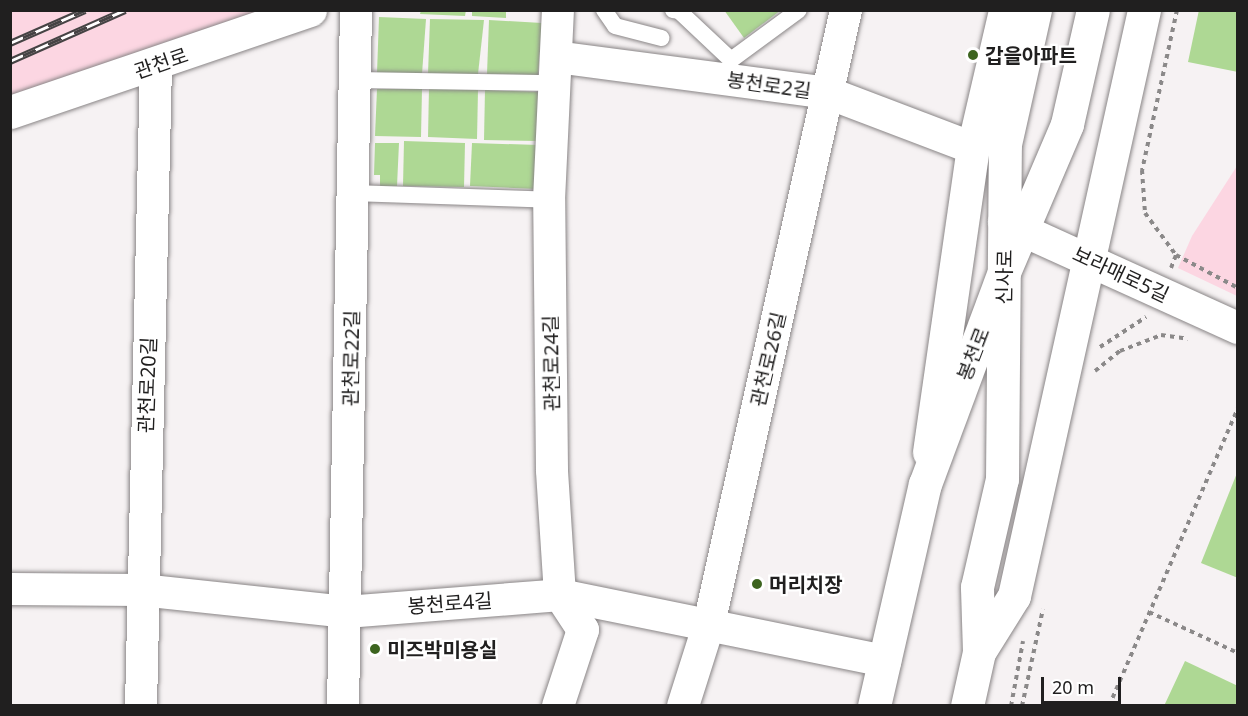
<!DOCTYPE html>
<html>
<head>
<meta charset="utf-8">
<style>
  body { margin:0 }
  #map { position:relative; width:1248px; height:716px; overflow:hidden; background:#f6f2f3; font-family:"Noto Sans","Noto Sans KR",sans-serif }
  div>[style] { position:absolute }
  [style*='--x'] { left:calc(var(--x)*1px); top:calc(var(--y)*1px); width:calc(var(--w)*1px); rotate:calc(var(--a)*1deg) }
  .green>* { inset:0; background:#fcd6e2 }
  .building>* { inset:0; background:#aed894 }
  .path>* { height:4px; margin-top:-2px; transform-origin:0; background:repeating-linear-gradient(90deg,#8b8989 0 4.5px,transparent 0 9px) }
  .roads { filter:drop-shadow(0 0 2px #898586) drop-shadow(0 0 2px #898586) }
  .lane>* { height:16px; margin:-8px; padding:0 8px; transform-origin:8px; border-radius:8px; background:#fff }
  .street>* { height:32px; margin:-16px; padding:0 16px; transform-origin:16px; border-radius:16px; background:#fff }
  .secondary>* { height:33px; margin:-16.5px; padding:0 16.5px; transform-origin:16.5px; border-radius:16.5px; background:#fff }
  .primary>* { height:33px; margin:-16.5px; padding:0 16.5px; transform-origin:16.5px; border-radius:16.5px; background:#fff }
  .rail>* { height:7px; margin-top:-3.5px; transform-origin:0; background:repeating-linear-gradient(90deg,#fff 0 14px,#454344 0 28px); box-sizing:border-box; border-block:2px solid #454344 }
  .dots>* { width:16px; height:16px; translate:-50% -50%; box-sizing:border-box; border:3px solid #fff; border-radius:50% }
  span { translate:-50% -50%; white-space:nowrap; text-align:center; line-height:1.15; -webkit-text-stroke:4.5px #fff; paint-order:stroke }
  .poi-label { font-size:20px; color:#201f1f; font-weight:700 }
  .left { translate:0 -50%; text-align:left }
  .street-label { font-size:20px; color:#201f1f }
  .frame { position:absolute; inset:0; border:12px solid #201f1f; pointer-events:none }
  .scale { position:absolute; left:1041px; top:677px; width:80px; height:27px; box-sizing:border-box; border:3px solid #201f1f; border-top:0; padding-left:8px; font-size:18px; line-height:21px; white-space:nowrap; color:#201f1f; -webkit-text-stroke:4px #fff; paint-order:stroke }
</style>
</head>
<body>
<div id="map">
  <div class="green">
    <div style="clip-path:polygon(11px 11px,267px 11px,11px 102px)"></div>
    <div style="clip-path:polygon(1237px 166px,1237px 296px,1178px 268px,1192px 236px)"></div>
  </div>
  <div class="building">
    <div style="clip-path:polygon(421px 10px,466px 10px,465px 16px,420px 14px)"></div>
    <div style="clip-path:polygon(472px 10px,506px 10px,506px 18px,472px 16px)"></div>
    <div style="clip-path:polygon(724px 10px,781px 10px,744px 38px)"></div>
    <div style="clip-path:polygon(1199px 10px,1238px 10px,1238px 72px,1188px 62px)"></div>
    <div style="clip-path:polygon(379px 17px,426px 19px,422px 74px,377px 73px)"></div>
    <div style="clip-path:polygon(430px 19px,484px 20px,478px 74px,428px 74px)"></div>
    <div style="clip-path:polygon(489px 20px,542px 23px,538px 75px,487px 74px)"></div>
    <div style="clip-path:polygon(429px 88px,478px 90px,477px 139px,428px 137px)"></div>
    <div style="clip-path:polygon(377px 89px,422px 89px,421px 137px,375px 136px)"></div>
    <div style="clip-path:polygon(485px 90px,539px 92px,538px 141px,484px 140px)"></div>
    <div style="clip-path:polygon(404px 141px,465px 143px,464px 187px,403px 186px)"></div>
    <div style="clip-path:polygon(375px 143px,399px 143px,397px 186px,380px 186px,380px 175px,374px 175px)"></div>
    <div style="clip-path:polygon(472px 143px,539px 145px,537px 189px,470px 186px)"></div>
    <div style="clip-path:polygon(1237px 473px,1238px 473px,1238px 578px,1201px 563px)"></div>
    <div style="clip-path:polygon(1185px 661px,1238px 686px,1238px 706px,1164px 706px)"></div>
  </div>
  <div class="path">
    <div style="--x:1177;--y:10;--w:164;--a:102.3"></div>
    <div style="--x:1142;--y:170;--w:43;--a:86"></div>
    <div style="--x:1145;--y:213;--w:52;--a:53.6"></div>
    <div style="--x:1176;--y:255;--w:70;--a:28"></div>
    <div style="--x:1171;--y:268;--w:14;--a:-69"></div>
    <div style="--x:1100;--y:347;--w:55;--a:-33.1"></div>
    <div style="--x:1095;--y:371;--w:32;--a:-39"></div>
    <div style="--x:1120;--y:351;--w:44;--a:-21.3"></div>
    <div style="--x:1161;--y:335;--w:27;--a:8"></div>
    <div style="--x:1149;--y:612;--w:98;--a:24.7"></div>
    <div style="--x:1011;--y:706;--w:66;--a:-79.5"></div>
    <div style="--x:1022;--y:706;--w:99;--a:-77.8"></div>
    <div style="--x:1109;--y:706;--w:325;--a:-66.6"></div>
  </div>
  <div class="roads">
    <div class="lane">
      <div style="--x:604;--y:10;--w:19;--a:55"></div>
      <div style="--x:615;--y:26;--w:48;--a:14.6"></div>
      <div style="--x:673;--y:10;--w:6;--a:9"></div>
      <div style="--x:679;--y:11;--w:71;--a:43.3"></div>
      <div style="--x:731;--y:60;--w:84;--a:-36.3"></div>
      <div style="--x:355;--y:80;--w:199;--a:0.9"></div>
      <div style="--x:353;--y:193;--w:196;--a:2"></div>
    </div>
    <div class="street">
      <div style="--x:556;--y:57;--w:274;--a:7.5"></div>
      <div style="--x:828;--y:93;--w:155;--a:20.8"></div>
      <div style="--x:1004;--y:222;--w:257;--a:24.4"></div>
      <div style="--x:10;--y:589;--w:131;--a:0.4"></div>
      <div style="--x:141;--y:590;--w:206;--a:6.1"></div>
      <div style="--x:346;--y:612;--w:215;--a:-4.5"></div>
      <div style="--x:560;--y:595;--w:332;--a:11.5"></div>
      <div style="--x:141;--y:706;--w:641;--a:-88.66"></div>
      <div style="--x:343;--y:706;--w:696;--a:-88.93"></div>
      <div style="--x:558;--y:706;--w:80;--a:-71.8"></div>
      <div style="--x:583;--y:630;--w:42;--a:-123.3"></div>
      <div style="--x:560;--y:595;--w:125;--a:-93.7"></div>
      <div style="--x:552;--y:470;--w:270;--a:-90.6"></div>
      <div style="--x:549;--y:200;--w:190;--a:-87.3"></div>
      <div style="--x:683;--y:706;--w:86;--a:-72.4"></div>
      <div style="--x:709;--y:624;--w:629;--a:-77.42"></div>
    </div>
    <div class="secondary">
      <div style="--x:10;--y:112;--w:317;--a:-18.8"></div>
      <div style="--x:929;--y:452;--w:307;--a:-81.8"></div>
      <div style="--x:973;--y:148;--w:142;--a:-76.9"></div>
      <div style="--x:979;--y:652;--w:65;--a:-91.8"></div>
      <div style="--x:977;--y:587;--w:111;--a:-77"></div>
      <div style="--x:1002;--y:479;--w:335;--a:-89.5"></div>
      <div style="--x:1005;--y:144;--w:137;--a:-77.4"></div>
    </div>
    <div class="primary">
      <div style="--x:874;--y:706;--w:228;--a:-77.1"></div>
      <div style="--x:925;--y:484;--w:226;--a:-69.6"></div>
      <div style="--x:1004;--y:272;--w:161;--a:-66.9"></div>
      <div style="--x:1067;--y:124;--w:117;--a:-77.2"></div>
      <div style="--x:967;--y:706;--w:55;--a:-77.5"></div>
      <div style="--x:979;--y:652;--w:66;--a:-58"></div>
      <div style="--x:1014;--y:596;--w:600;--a:-77.49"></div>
    </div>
  </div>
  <div class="rail">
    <div style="--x:10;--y:43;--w:82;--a:-23.7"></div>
    <div style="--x:10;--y:61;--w:126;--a:-23.9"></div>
  </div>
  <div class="dots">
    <div style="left:973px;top:55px;background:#3d641f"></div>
    <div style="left:757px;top:584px;background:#3d641f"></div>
    <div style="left:375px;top:649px;background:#3d641f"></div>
  </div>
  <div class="poi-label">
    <span class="left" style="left:985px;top:55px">갑을아파트</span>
    <span class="left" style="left:769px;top:584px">머리치장</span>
    <span class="left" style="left:387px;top:649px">미즈박미용실</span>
  </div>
  <div class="street-label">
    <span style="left:161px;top:63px;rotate:-19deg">관천로</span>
    <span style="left:769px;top:85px;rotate:8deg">봉천로2길</span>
    <span style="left:1121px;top:274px;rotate:25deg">보라매로5길</span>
    <span style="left:1004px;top:277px;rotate:-89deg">신사로</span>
    <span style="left:973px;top:354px;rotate:-69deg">봉천로</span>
    <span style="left:351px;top:358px;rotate:-89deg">관천로22길</span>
    <span style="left:768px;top:359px;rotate:-77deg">관천로26길</span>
    <span style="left:551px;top:363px;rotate:-91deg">관천로24길</span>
    <span style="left:147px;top:385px;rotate:-88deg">관천로20길</span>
    <span style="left:450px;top:603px;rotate:-4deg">봉천로4길</span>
  </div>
  <div class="frame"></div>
  <div class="scale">20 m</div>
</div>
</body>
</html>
